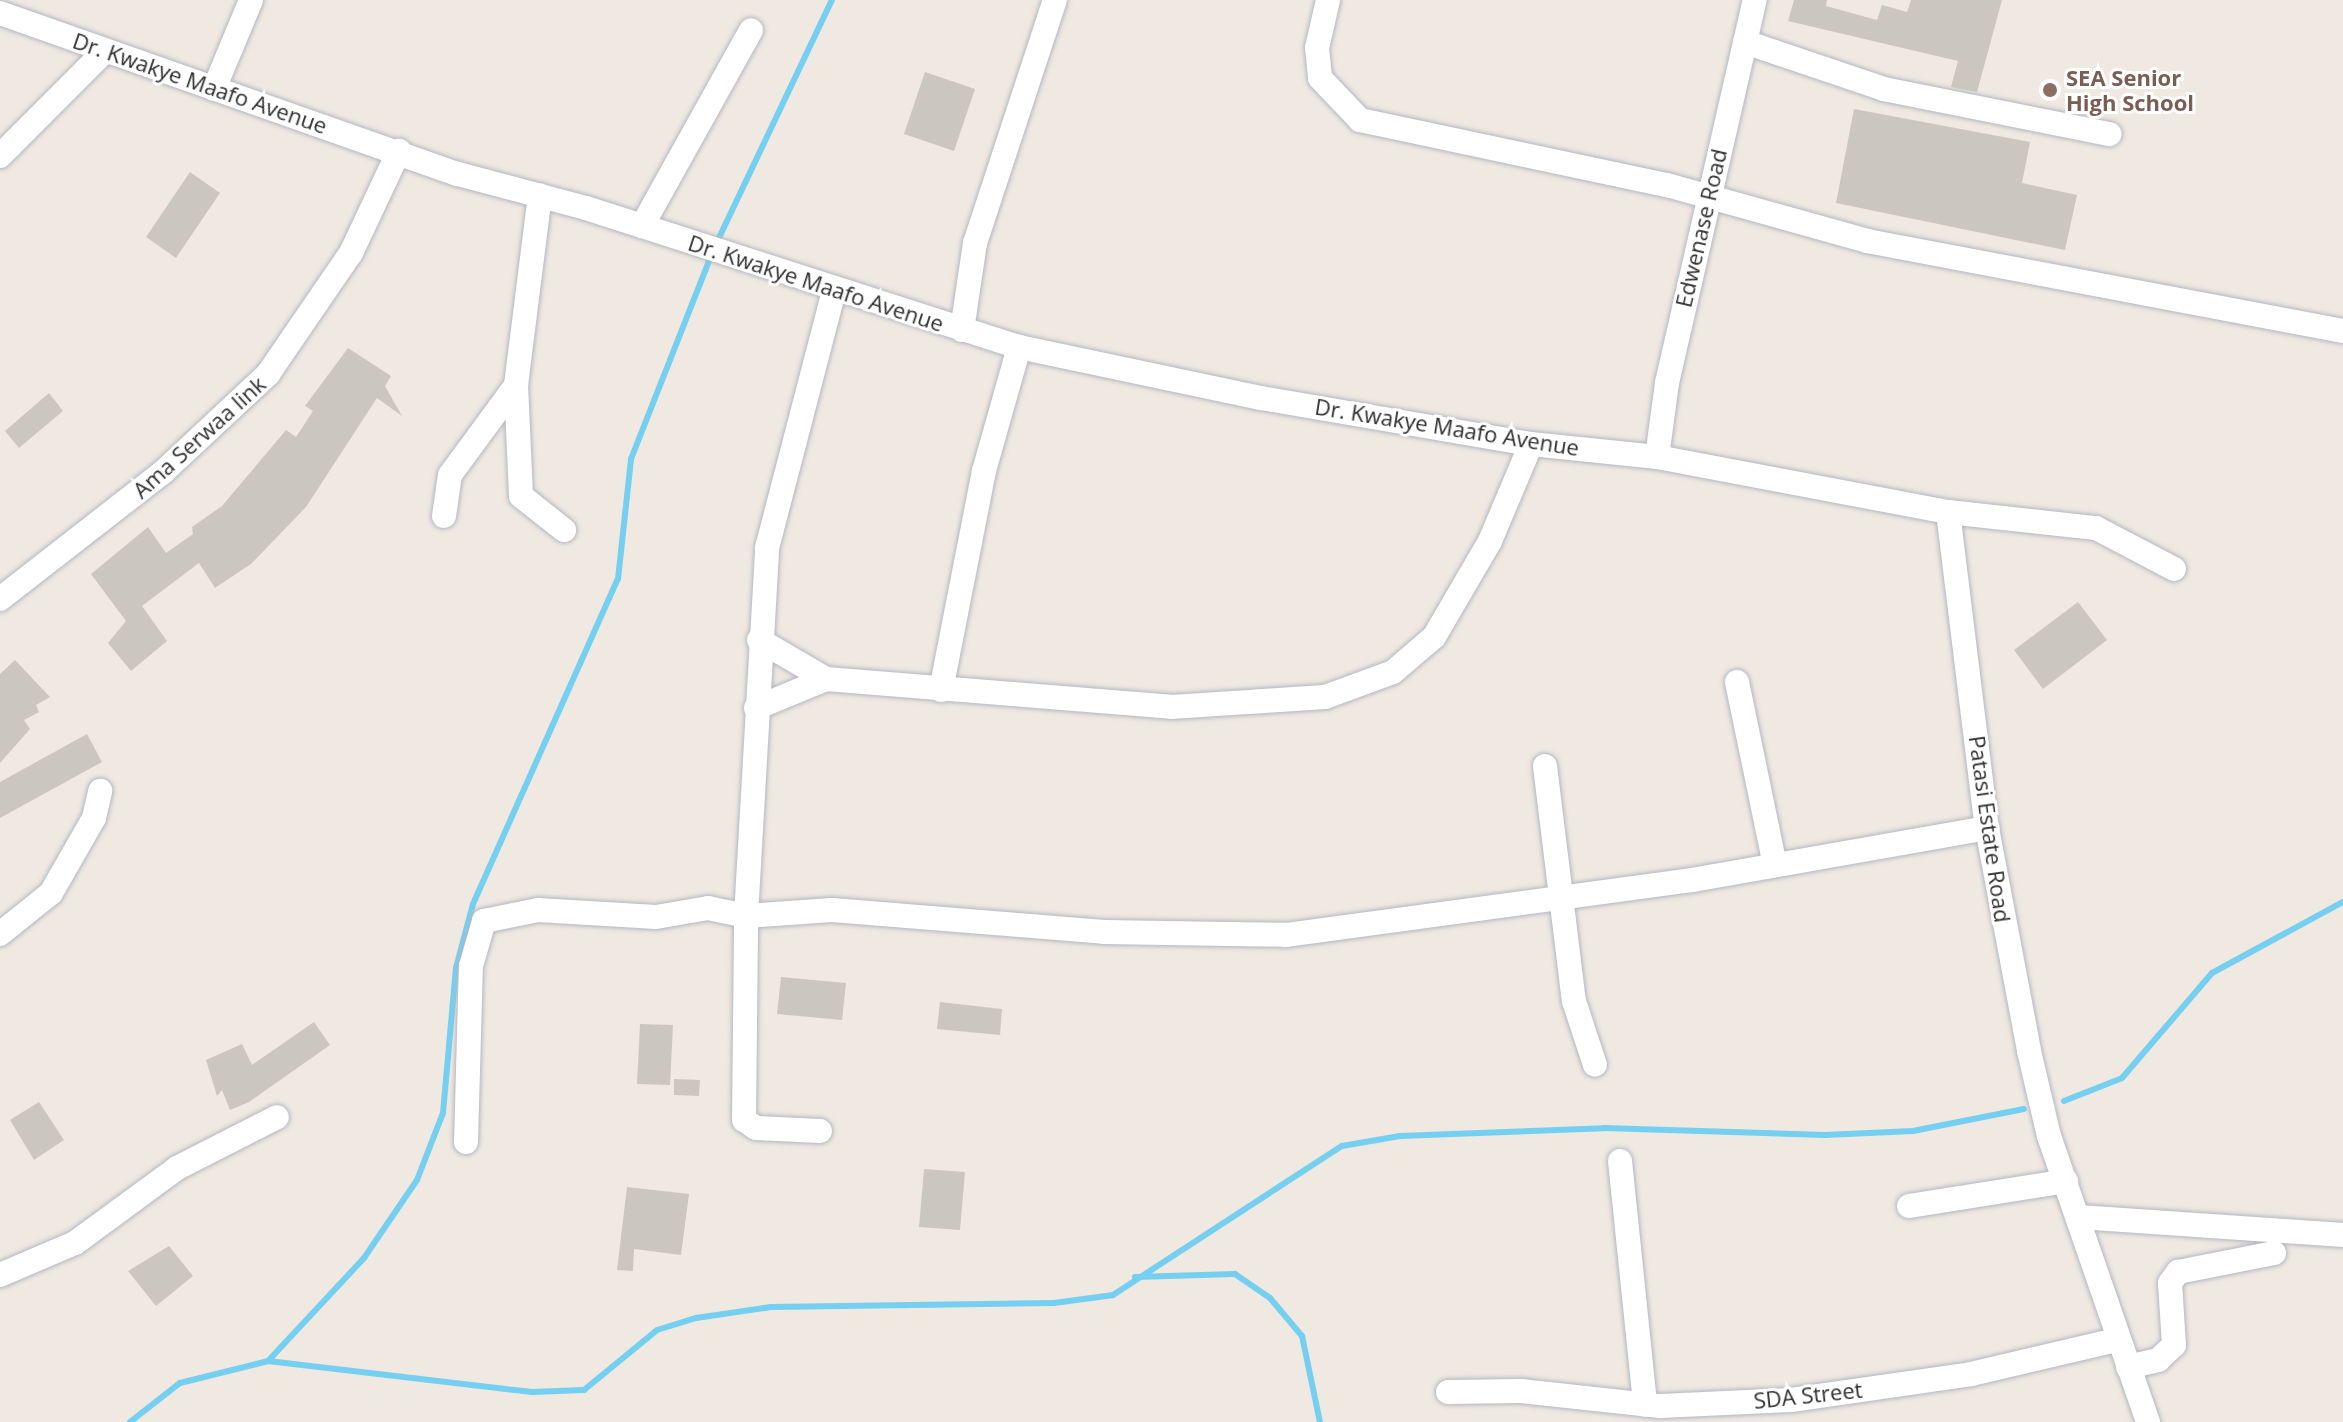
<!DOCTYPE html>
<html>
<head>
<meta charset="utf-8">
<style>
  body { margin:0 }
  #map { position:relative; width:2343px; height:1422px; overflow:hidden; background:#efe9e1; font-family:"Open Sans",sans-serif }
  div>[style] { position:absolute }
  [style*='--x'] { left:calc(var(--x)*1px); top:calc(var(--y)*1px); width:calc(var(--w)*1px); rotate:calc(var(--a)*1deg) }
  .stream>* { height:6px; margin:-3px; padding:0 3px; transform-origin:3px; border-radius:3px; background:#75cff0 }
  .building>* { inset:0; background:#cbc7bf }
  .roads { filter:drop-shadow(0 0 2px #b4b7c1) drop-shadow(0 0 2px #b4b7c1) }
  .minor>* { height:24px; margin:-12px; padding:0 12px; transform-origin:12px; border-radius:12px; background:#fff }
  .dots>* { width:22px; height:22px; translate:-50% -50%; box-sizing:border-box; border:4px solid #fff; border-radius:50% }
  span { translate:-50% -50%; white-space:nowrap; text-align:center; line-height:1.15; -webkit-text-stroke:6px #fff; paint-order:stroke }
  .education-label { font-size:22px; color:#785e54; font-weight:700 }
  .left { translate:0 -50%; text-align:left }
  .street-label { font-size:22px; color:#2e2e2e }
</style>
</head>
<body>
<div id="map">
  <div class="stream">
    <div style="--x:717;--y:242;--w:268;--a:-64.6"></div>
    <div style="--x:2064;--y:1101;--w:62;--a:-21.6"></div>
    <div style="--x:2122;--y:1078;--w:138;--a:-49.4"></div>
    <div style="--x:2212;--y:973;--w:149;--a:-28.5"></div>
    <div style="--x:1135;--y:1277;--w:100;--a:-1.7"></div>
    <div style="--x:1235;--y:1274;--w:42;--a:34.4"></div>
    <div style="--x:1270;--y:1298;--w:50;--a:49.9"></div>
    <div style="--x:1302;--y:1336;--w:88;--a:78.2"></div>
    <div style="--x:268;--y:1361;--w:141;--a:-47"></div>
    <div style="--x:364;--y:1258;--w:94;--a:-55.8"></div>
    <div style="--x:417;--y:1180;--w:72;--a:-68.8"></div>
    <div style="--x:443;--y:1113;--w:146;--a:-84.9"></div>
    <div style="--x:456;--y:968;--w:66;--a:-75.1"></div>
    <div style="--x:473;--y:904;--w:356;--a:-66"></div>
    <div style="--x:618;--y:579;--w:121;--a:-83.8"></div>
    <div style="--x:631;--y:459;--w:221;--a:-68.5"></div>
    <div style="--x:130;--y:1422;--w:63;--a:-38"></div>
    <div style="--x:180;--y:1383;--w:91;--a:-14"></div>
    <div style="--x:268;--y:1361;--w:266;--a:6.7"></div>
    <div style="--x:532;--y:1392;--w:52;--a:-2.2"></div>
    <div style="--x:584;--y:1390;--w:94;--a:-39.4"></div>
    <div style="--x:657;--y:1330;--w:41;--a:-17.1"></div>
    <div style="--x:696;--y:1318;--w:76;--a:-8.3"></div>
    <div style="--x:771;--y:1307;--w:283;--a:-0.8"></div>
    <div style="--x:1054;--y:1303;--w:60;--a:-7.7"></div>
    <div style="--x:1113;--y:1295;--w:273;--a:-33.1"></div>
    <div style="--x:1342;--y:1146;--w:59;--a:-9.8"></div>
    <div style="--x:1400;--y:1136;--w:204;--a:-2.2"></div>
    <div style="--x:1604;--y:1128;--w:221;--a:1.8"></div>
    <div style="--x:1825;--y:1135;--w:88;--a:-2.6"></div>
    <div style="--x:1913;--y:1131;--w:113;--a:-11.2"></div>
  </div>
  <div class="building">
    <div style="clip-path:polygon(1794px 0,1827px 0,1826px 6px,1877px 20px,1882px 5px,1907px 12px,1911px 0,2002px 0,1977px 92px,1951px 87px,1958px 61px,1788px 21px)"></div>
    <div style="clip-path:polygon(925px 72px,975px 89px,954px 151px,904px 134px)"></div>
    <div style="clip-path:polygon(1854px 109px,2030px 142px,2022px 183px,2077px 195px,2065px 250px,1836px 203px)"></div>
    <div style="clip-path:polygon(190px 172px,220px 193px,176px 258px,146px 237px)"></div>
    <div style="clip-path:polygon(348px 348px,391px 376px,385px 386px,402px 416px,377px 398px,306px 507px,251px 564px,215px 588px,199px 563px,142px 606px,167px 641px,131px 671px,108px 643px,126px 621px,91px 574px,148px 527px,166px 553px,193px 534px,192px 527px,222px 506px,286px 430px,296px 437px,313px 411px,305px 406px)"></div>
    <div style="clip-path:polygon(49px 393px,63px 411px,19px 448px,5px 431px)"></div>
    <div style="clip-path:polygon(2078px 602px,2107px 640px,2043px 689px,2014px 650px)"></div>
    <div style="clip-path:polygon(15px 660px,50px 697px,36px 705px,39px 712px,24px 720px,30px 729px,0 763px,0 674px)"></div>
    <div style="clip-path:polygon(87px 734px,102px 762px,0 818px,0 782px)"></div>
    <div style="clip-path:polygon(781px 977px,846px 983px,842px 1020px,777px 1014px)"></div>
    <div style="clip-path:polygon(940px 1002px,1002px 1009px,1000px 1035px,937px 1029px)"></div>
    <div style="clip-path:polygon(314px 1022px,330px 1045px,249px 1102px,230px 1110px,222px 1090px,217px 1096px,206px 1060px,242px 1044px,252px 1065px)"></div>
    <div style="clip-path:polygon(640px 1024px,673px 1025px,670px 1085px,637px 1084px)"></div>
    <div style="clip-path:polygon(674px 1079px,700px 1080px,699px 1096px,674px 1095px)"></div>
    <div style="clip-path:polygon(39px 1102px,64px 1140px,34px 1160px,10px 1120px)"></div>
    <div style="clip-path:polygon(924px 1169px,965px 1172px,960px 1230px,919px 1227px)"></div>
    <div style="clip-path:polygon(627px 1187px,689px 1194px,681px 1255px,634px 1249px,633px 1271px,617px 1270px)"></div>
    <div style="clip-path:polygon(169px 1246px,193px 1276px,156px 1306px,128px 1271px)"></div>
  </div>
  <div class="roads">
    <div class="minor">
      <div style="--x:1328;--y:0;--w:49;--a:102.9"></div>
      <div style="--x:1317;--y:48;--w:30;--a:84"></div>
      <div style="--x:1320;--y:78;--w:58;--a:46.4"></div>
      <div style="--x:1360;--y:120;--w:314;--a:12"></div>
      <div style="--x:1667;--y:185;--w:208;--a:15.6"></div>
      <div style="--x:1867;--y:241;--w:484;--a:10.7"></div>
      <div style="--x:0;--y:13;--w:485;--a:19.4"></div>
      <div style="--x:458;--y:174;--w:132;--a:14.9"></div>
      <div style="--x:586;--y:208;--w:455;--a:17.8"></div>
      <div style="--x:1019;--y:347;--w:247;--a:11.9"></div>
      <div style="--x:1261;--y:398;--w:274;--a:9.7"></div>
      <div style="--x:1531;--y:444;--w:127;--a:5.9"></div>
      <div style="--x:1657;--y:457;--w:296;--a:10.7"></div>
      <div style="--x:1948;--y:512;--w:318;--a:83"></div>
      <div style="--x:1987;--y:828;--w:227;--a:79.3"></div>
      <div style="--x:2029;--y:1051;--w:87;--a:76.8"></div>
      <div style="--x:2049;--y:1136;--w:303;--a:70.9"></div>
      <div style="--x:1745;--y:42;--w:147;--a:18.7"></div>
      <div style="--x:1884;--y:89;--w:230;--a:11.3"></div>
      <div style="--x:214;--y:89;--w:96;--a:-67.4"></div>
      <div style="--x:0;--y:156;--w:148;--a:-45"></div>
      <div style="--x:642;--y:226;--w:224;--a:-60.9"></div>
      <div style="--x:962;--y:330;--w:88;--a:-81.5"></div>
      <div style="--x:975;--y:243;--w:256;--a:-71.8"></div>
      <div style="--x:516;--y:385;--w:111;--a:87.4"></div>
      <div style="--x:521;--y:496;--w:55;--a:38.3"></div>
      <div style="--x:1657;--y:457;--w:75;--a:-82.3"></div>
      <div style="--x:1667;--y:383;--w:393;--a:-77.1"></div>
      <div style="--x:1948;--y:512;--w:149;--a:6.2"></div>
      <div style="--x:2096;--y:528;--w:88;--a:27.7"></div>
      <div style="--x:444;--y:516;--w:41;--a:-81.7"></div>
      <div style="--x:450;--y:475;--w:112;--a:-53.7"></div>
      <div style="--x:516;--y:385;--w:191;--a:-82.8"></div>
      <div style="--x:0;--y:599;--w:207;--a:-37.9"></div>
      <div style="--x:163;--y:472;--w:144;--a:-43"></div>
      <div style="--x:268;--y:374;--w:147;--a:-55.6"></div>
      <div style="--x:351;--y:253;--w:113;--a:-64.8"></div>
      <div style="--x:759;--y:640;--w:78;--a:30.2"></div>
      <div style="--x:826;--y:679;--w:346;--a:4.6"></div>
      <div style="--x:1171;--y:707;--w:154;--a:-3.7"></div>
      <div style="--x:1325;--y:697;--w:72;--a:-20.2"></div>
      <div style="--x:1393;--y:672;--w:54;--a:-40.5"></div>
      <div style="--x:1434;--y:637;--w:111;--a:-59.7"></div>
      <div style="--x:1490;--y:541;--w:105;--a:-67.1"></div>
      <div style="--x:1737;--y:682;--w:187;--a:78.3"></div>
      <div style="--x:941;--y:690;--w:223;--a:-78.9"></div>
      <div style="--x:984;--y:471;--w:129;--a:-74.2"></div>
      <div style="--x:756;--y:708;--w:76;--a:-22.5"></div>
      <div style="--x:1545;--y:766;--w:237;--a:83"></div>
      <div style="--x:1574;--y:1001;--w:67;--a:71.8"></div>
      <div style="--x:0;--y:934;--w:65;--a:-38.8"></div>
      <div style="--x:51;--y:893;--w:86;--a:-60.2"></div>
      <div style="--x:94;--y:818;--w:28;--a:-77"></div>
      <div style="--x:820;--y:1131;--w:64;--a:-177.3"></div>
      <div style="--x:756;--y:1128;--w:14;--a:-146"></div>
      <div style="--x:744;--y:1120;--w:204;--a:-89.4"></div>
      <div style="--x:746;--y:916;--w:86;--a:-4"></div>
      <div style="--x:832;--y:910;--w:273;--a:4.6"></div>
      <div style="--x:1104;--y:932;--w:182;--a:0.9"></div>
      <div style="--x:1286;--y:935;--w:410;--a:-7.7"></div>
      <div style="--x:1692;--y:880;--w:300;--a:-10"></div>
      <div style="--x:466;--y:1142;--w:176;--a:-88.4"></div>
      <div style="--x:471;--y:966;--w:47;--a:-73.9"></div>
      <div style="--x:484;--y:921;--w:55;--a:-11.5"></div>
      <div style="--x:538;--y:910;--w:118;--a:3.4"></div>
      <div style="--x:656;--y:917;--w:53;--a:-9.8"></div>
      <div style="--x:708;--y:908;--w:39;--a:12"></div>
      <div style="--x:746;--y:916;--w:369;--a:-86.7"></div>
      <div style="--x:767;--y:548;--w:266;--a:-75.4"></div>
      <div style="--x:1620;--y:1161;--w:245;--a:84.1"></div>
      <div style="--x:1909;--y:1206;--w:159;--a:-9"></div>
      <div style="--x:2079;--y:1217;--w:265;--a:3.9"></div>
      <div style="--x:0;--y:1275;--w:82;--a:-23.1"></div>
      <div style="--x:75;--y:1243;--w:127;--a:-36.3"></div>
      <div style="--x:177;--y:1168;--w:112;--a:-27"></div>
      <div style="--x:2128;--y:1367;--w:31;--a:-13"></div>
      <div style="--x:2158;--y:1360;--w:22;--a:-43"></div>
      <div style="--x:2174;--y:1345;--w:62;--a:-93.7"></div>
      <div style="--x:2170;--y:1283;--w:14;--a:-54"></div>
      <div style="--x:2178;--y:1272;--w:98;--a:-11.2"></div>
      <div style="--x:1448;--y:1392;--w:73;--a:-0.8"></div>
      <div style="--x:1521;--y:1391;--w:140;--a:6.2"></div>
      <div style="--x:1660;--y:1406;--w:131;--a:-2.6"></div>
      <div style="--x:1791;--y:1400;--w:182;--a:-8.2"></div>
      <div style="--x:1971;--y:1374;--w:149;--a:-13.2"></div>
    </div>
  </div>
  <div class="dots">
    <div style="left:2050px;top:90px;background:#8d6e63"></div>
  </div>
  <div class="education-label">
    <span class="left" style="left:2066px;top:90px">SEA Senior<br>High School</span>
  </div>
  <div class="street-label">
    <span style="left:200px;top:83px;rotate:19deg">Dr. Kwakye Maafo Avenue</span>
    <span style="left:1701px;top:228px;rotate:-77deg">Edwenase Road</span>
    <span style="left:816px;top:283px;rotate:18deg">Dr. Kwakye Maafo Avenue</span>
    <span style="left:1447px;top:427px;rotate:9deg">Dr. Kwakye Maafo Avenue</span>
    <span style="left:199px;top:437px;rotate:-42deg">Ama Serwaa link</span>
    <span style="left:1990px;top:829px;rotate:82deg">Patasi Estate Road</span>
    <span style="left:1808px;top:1395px;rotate:-6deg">SDA Street</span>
  </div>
</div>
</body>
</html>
